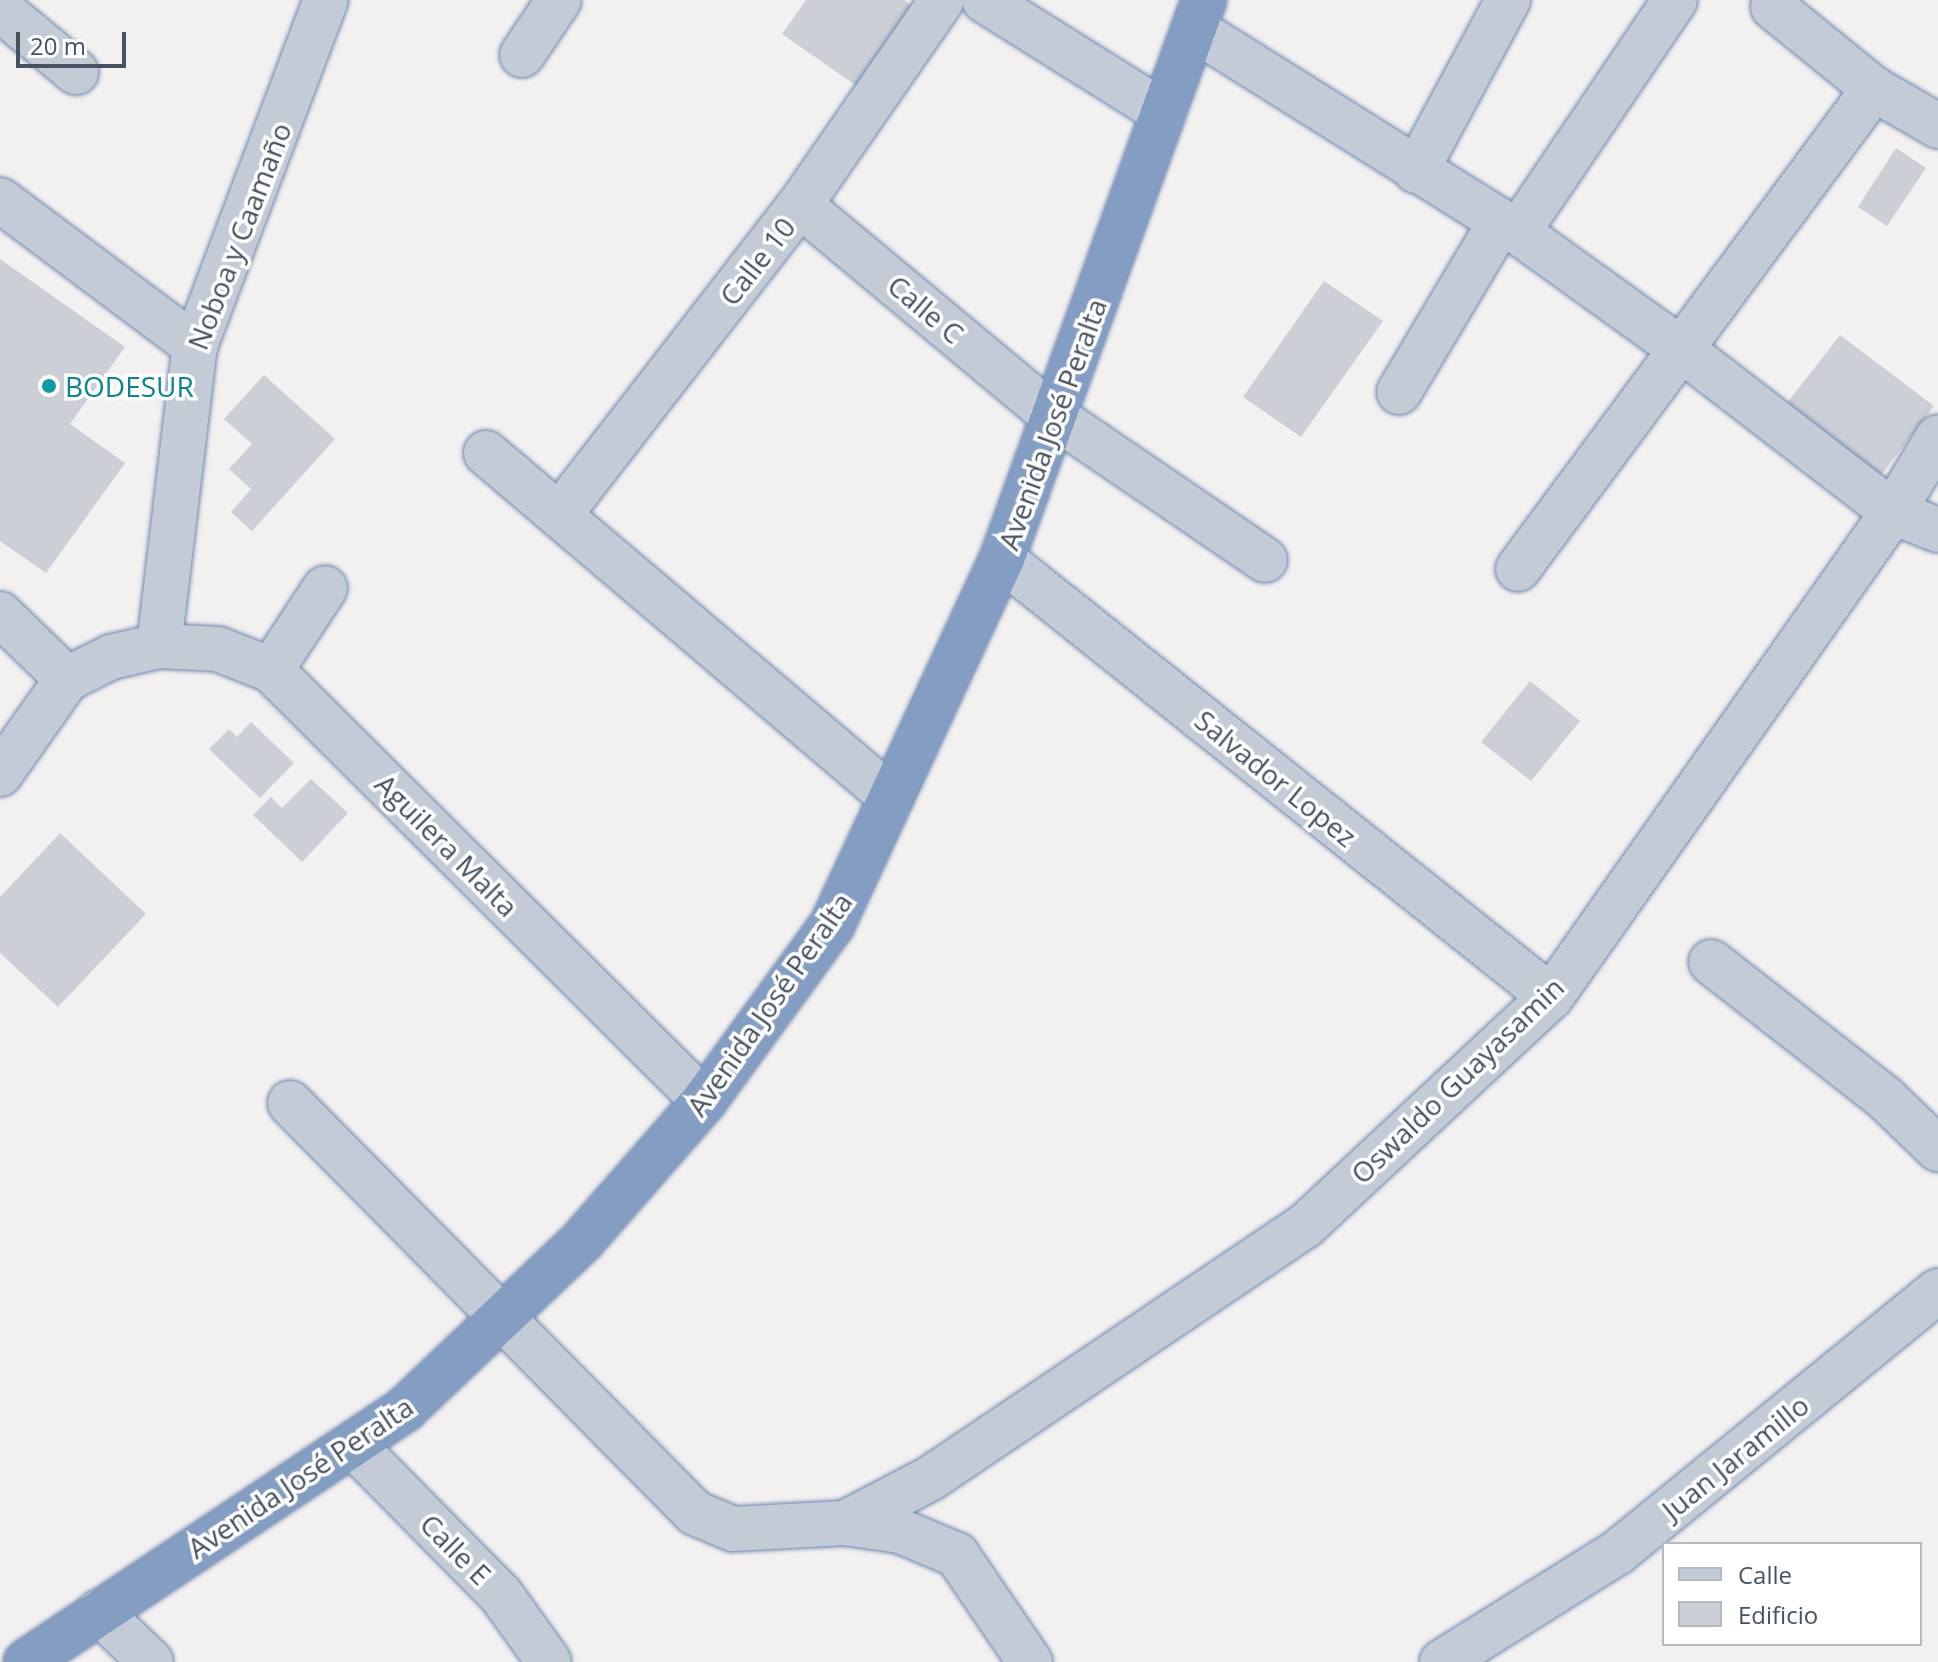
<!DOCTYPE html>
<html>
<head>
<meta charset="utf-8">
<style>
  body { margin:0 }
  #map { position:relative; width:1938px; height:1662px; overflow:hidden; background:#f3f0f0; font-family:"Open Sans",sans-serif }
  div>[style] { position:absolute }
  [style*='--x'] { left:calc(var(--x)*1px); top:calc(var(--y)*1px); width:calc(var(--w)*1px); rotate:calc(var(--a)*1deg) }
  .building>* { inset:0; background:#cccfd6 }
  .roads { filter:drop-shadow(0 0 2px #6f89af) drop-shadow(0 0 2px #6f89af) }
  .minor>* { height:44px; margin:-22px; padding:0 22px; transform-origin:22px; border-radius:22px; background:#c3cbd6 }
  .highway>* { height:44px; margin:-22px; padding:0 22px; transform-origin:22px; border-radius:22px; background:#849ec3 }
  .dots>* { width:22px; height:22px; translate:-50% -50%; box-sizing:border-box; border:4px solid #fff; border-radius:50% }
  span { translate:-50% -50%; white-space:nowrap; text-align:center; line-height:1.15; -webkit-text-stroke:7px #fff; paint-order:stroke }
  .street-label { font-size:28px; color:#465260 }
  .culture-label { font-size:28px; color:#0d838f }
  .left { translate:0 -50%; text-align:left }
  .legend { position:absolute; left:1662px; top:1542px; width:260px; height:104px; box-sizing:border-box; background:#fff; border:2px solid #b5babf; margin:0; padding:10px 14px; list-style:none; font-size:24px; color:#465260 }
  .legend li { display:flex; align-items:center; gap:16px; height:40px }
  .legend b { width:40px; border:2px solid #b5babf }
  .scale { position:absolute; left:16px; top:32px; width:110px; height:36px; box-sizing:border-box; border:4px solid #465260; border-top:0; padding-left:10px; font-size:24px; line-height:28px; white-space:nowrap; color:#465260; -webkit-text-stroke:6px #fff; paint-order:stroke }
</style>
</head>
<body>
<div id="map">
  <div class="building">
    <div style="clip-path:polygon(806px 0,904px 0,918px 10px,861px 89px,782px 34px)"></div>
    <div style="clip-path:polygon(1896px 148px,1926px 168px,1887px 226px,1858px 207px)"></div>
    <div style="clip-path:polygon(0 259px,125px 347px,70px 424px,125px 463px,46px 573px,0 541px)"></div>
    <div style="clip-path:polygon(1324px 281px,1383px 321px,1301px 437px,1243px 397px)"></div>
    <div style="clip-path:polygon(1840px 335px,1934px 406px,1878px 479px,1784px 407px)"></div>
    <div style="clip-path:polygon(264px 375px,335px 439px,252px 531px,231px 512px,251px 489px,229px 469px,252px 444px,224px 419px)"></div>
    <div style="clip-path:polygon(1530px 681px,1580px 721px,1531px 781px,1481px 742px)"></div>
    <div style="clip-path:polygon(251px 722px,294px 763px,260px 798px,209px 749px,229px 729px,237px 737px)"></div>
    <div style="clip-path:polygon(311px 779px,348px 813px,302px 862px,253px 815px,271px 797px,282px 808px)"></div>
    <div style="clip-path:polygon(60px 833px,146px 914px,58px 1007px,0 953px,0 897px)"></div>
  </div>
  <div class="roads">
    <div class="minor">
      <div style="--x:984;--y:0;--w:209;--a:32.1"></div>
      <div style="--x:1773;--y:7;--w:130;--a:39.1"></div>
      <div style="--x:1874;--y:89;--w:74;--a:30"></div>
      <div style="--x:0;--y:9;--w:99;--a:39.7"></div>
      <div style="--x:1194;--y:29;--w:382;--a:32.1"></div>
      <div style="--x:1518;--y:232;--w:201;--a:35.7"></div>
      <div style="--x:1681;--y:349;--w:267;--a:37.6"></div>
      <div style="--x:1893;--y:512;--w:48;--a:21.8"></div>
      <div style="--x:522;--y:55;--w:66;--a:-56.1"></div>
      <div style="--x:1416;--y:171;--w:194;--a:-61.7"></div>
      <div style="--x:0;--y:200;--w:244;--a:36.8"></div>
      <div style="--x:800;--y:205;--w:327;--a:39.8"></div>
      <div style="--x:1051;--y:414;--w:259;--a:34.3"></div>
      <div style="--x:1518;--y:232;--w:280;--a:-55.9"></div>
      <div style="--x:1399;--y:392;--w:199;--a:-59.2"></div>
      <div style="--x:486;--y:453;--w:531;--a:40.34"></div>
      <div style="--x:560;--y:514;--w:391;--a:-52.2"></div>
      <div style="--x:800;--y:205;--w:249;--a:-55.3"></div>
      <div style="--x:1002;--y:559;--w:702;--a:38.58"></div>
      <div style="--x:1518;--y:569;--w:598;--a:-53.44"></div>
      <div style="--x:0;--y:614;--w:93;--a:44.1"></div>
      <div style="--x:159;--y:646;--w:302;--a:-83.2"></div>
      <div style="--x:195;--y:346;--w:370;--a:-69.3"></div>
      <div style="--x:271;--y:670;--w:98;--a:-56.6"></div>
      <div style="--x:0;--y:774;--w:116;--a:-54.8"></div>
      <div style="--x:67;--y:679;--w:49;--a:-26.6"></div>
      <div style="--x:111;--y:657;--w:49;--a:-12.9"></div>
      <div style="--x:159;--y:646;--w:59;--a:2.9"></div>
      <div style="--x:218;--y:649;--w:57;--a:21.6"></div>
      <div style="--x:271;--y:670;--w:611;--a:44.87"></div>
      <div style="--x:1711;--y:962;--w:221;--a:38"></div>
      <div style="--x:1885;--y:1098;--w:74;--a:43.9"></div>
      <div style="--x:290;--y:1103;--w:576;--a:45.35"></div>
      <div style="--x:695;--y:1513;--w:41;--a:22.8"></div>
      <div style="--x:733;--y:1529;--w:112;--a:-3.1"></div>
      <div style="--x:845;--y:1523;--w:56;--a:8.3"></div>
      <div style="--x:900;--y:1531;--w:62;--a:22.8"></div>
      <div style="--x:957;--y:1555;--w:130;--a:55.7"></div>
      <div style="--x:353;--y:1445;--w:211;--a:45.4"></div>
      <div style="--x:501;--y:1595;--w:82;--a:54.4"></div>
      <div style="--x:845;--y:1523;--w:97;--a:-27.6"></div>
      <div style="--x:931;--y:1478;--w:451;--a:-34"></div>
      <div style="--x:1305;--y:1226;--w:336;--a:-43"></div>
      <div style="--x:1551;--y:997;--w:593;--a:-54.81"></div>
      <div style="--x:1893;--y:512;--w:87;--a:-59"></div>
      <div style="--x:99;--y:1612;--w:72;--a:43.9"></div>
      <div style="--x:1442;--y:1662;--w:208;--a:-32"></div>
      <div style="--x:1618;--y:1552;--w:413;--a:-39.2"></div>
    </div>
    <div class="highway">
      <div style="--x:26;--y:1662;--w:456;--a:-33.7"></div>
      <div style="--x:405;--y:1409;--w:244;--a:-43.5"></div>
      <div style="--x:582;--y:1241;--w:186;--a:-48.9"></div>
      <div style="--x:704;--y:1101;--w:218;--a:-54"></div>
      <div style="--x:832;--y:925;--w:404;--a:-65.1"></div>
      <div style="--x:1002;--y:559;--w:594;--a:-70.13"></div>
    </div>
  </div>
  <div class="dots">
    <div style="left:49px;top:386px;background:#0f9aa8"></div>
  </div>
  <div class="street-label">
    <span style="left:239px;top:236px;rotate:-69deg">Noboa y Caamaño</span>
    <span style="left:757px;top:261px;rotate:-52deg">Calle 10</span>
    <span style="left:926px;top:309px;rotate:40deg">Calle C</span>
    <span style="left:1052px;top:424px;rotate:-70deg">Avenida José Peralta</span>
    <span style="left:1276px;top:778px;rotate:39deg">Salvador Lopez</span>
    <span style="left:447px;top:845px;rotate:45deg">Aguilera Malta</span>
    <span style="left:769px;top:1004px;rotate:-55deg">Avenida José Peralta</span>
    <span style="left:1457px;top:1080px;rotate:-44deg">Oswaldo Guayasamin</span>
    <span style="left:1735px;top:1457px;rotate:-39deg">Juan Jaramillo</span>
    <span style="left:300px;top:1477px;rotate:-34deg">Avenida José Peralta</span>
    <span style="left:456px;top:1549px;rotate:45deg">Calle E</span>
  </div>
  <div class="culture-label">
    <span class="left" style="left:65px;top:386px">BODESUR</span>
  </div>
  <ul class="legend">
  <li><b style="height:10px;background:#c3cbd6"></b>Calle</li>
  <li><b style="height:22px;background:#cccfd6"></b>Edificio</li>
  </ul>
  <div class="scale">20 m</div>
</div>
</body>
</html>
